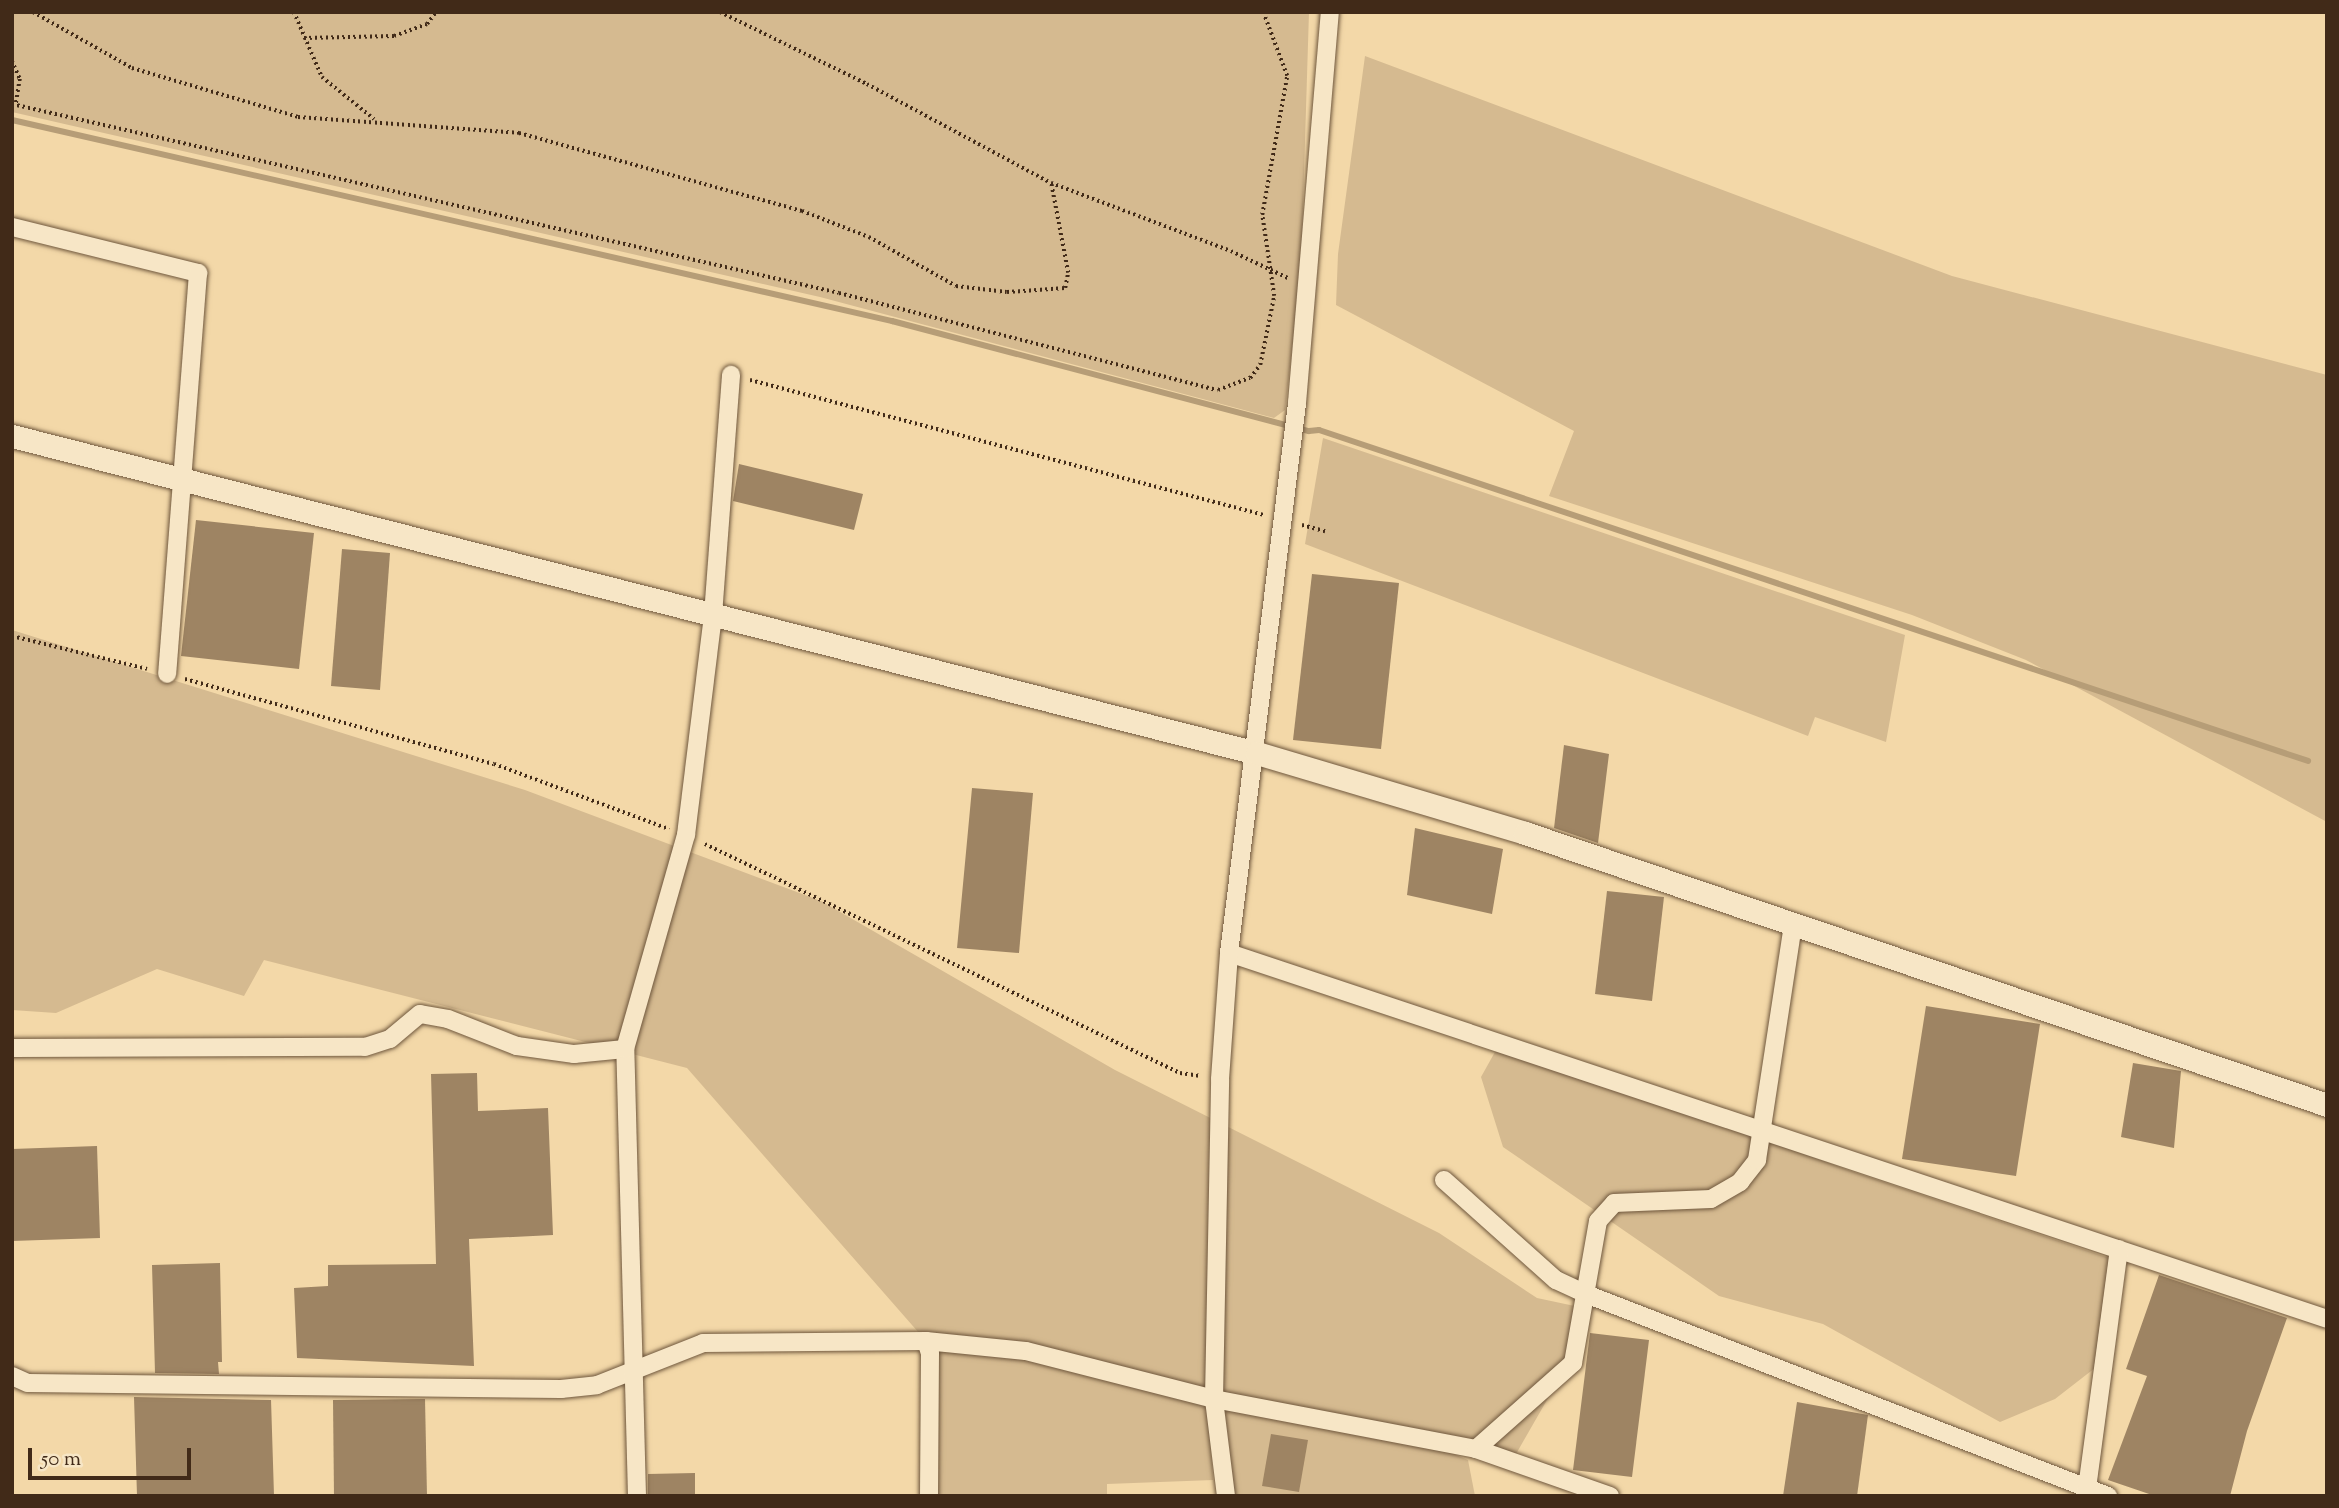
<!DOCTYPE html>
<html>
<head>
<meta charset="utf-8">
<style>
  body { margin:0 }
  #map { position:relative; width:2339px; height:1508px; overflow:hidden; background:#f3d8a8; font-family:"Sorts Mill Goudy",serif }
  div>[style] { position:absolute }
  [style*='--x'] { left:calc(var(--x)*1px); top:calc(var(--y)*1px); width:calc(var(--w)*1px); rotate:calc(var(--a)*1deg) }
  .green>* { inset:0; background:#d5ba90 }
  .stream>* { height:6px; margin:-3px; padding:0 3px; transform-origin:3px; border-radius:3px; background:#b69d77 }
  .building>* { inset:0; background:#9e8463 }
  .path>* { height:3.5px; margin-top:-1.75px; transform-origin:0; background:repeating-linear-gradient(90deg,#412a18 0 2px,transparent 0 5.5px) }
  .roads { filter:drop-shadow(0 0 2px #6e563c) drop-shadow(0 0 2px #6e563c) }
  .minor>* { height:18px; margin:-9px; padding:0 9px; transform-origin:9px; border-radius:9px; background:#f7e6c6 }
  .tertiary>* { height:23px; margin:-11.5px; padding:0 11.5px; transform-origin:11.5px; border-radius:11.5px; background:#f7e6c6 }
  span { translate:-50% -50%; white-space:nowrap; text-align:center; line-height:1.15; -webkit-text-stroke:5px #f7e6c6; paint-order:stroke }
  .frame { position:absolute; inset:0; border:14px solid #412a18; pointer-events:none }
  .scale { position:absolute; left:28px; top:1448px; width:163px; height:32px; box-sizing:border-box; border:4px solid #412a18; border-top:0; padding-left:9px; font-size:21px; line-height:24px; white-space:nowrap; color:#412a18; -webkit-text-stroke:5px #f7e6c6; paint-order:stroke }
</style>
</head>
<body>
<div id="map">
  <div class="green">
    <div style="clip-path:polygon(12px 12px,1309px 12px,1301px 271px,1285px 410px,1274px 418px,820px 297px,12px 112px)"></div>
    <div style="clip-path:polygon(1365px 56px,1952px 276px,2327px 375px,2327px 822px,2026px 660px,1912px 615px,1549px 496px,1574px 431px,1336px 305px,1338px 254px)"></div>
    <div style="clip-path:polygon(1323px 438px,1905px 635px,1886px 742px,1815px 717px,1808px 736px,1305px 544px)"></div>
    <div style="clip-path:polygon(12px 630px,525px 790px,821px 901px,1115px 1070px,1439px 1233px,1537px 1298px,1584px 1308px,1578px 1346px,1512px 1461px,1476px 1449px,1207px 1388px,1213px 1480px,1107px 1484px,1107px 1496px,931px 1496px,930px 1353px,960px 1348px,926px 1341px,687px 1068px,264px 960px,244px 996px,157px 969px,56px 1013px,12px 1010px)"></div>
    <div style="clip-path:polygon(1500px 1043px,1848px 1170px,2112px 1259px,2104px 1361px,2055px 1399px,2000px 1422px,1823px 1324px,1719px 1296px,1503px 1147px,1481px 1077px)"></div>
    <div style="clip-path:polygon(1224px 1401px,1413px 1437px,1468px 1460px,1475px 1496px,1235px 1496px)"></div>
  </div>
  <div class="stream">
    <div style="--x:12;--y:120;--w:903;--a:12.87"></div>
    <div style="--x:892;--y:321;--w:431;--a:14.8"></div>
    <div style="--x:1309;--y:431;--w:10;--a:-6"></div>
    <div style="--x:1319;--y:430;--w:1043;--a:18.5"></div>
  </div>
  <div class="building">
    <div style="clip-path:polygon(739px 464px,863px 494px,854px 530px,733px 501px)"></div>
    <div style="clip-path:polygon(196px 520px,314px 533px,299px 669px,181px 656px)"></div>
    <div style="clip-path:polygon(342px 549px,390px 553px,380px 690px,331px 686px)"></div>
    <div style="clip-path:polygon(1312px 574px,1399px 583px,1381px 749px,1293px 740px)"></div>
    <div style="clip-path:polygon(1564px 745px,1609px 754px,1598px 843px,1554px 828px)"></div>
    <div style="clip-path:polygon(972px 788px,1033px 793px,1019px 953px,957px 948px)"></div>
    <div style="clip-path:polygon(1415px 828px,1503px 849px,1492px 914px,1407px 895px)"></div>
    <div style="clip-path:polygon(1607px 891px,1664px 897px,1652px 1001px,1595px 994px)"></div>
    <div style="clip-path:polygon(1926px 1006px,2040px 1024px,2016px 1176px,1902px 1159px)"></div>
    <div style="clip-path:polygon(2133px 1063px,2181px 1071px,2174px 1148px,2121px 1137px)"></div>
    <div style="clip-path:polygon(477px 1073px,478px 1111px,548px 1108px,553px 1235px,469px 1239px,474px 1366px,297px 1358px,294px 1288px,328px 1286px,328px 1265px,436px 1264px,431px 1074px)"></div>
    <div style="clip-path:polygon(97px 1146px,100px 1238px,12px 1241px,12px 1149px)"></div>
    <div style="clip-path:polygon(220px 1263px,222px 1362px,218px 1362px,219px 1374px,155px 1373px,152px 1265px)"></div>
    <div style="clip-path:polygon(2159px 1275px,2287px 1318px,2247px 1431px,2230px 1496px,2155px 1496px,2108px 1480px,2147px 1376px,2126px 1369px)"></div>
    <div style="clip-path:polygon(1590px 1333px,1649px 1340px,1632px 1477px,1573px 1470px)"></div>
    <div style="clip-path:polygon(134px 1397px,271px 1400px,274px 1496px,137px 1496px)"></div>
    <div style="clip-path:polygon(425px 1399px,427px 1496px,334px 1496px,333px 1400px)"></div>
    <div style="clip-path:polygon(1797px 1402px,1868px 1415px,1857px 1496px,1783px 1496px)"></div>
    <div style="clip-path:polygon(1271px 1434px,1308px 1440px,1299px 1492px,1262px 1486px)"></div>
    <div style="clip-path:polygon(695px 1473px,695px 1496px,648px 1496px,648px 1474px)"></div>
  </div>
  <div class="path">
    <div style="--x:33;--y:12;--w:114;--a:29.5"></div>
    <div style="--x:132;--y:68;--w:173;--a:16.4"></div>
    <div style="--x:298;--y:117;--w:222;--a:4.1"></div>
    <div style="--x:519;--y:133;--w:294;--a:15.4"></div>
    <div style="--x:802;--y:211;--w:72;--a:21.2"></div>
    <div style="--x:869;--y:237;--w:100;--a:29.4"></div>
    <div style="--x:956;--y:286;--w:51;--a:6.7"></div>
    <div style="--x:1007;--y:292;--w:58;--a:-3.9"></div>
    <div style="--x:1065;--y:288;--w:15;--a:-79"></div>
    <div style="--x:1068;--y:273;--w:92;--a:-100.7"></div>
    <div style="--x:294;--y:12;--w:71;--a:66.7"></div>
    <div style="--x:322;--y:77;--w:67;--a:38.9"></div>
    <div style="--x:720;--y:12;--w:164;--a:26.1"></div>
    <div style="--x:867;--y:84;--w:209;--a:28.3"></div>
    <div style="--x:1051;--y:183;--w:192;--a:20.7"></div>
    <div style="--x:1231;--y:251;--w:65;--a:25.4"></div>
    <div style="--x:304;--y:38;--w:90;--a:-1.3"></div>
    <div style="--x:394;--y:36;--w:35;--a:-20"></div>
    <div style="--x:427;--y:24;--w:15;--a:-53"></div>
    <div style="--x:12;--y:61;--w:20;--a:66"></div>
    <div style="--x:20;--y:79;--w:26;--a:99"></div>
    <div style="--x:12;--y:104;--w:848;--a:12.87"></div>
    <div style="--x:839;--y:293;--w:391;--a:14.4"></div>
    <div style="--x:1218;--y:390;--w:34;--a:-21"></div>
    <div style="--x:1250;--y:378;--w:16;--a:-52"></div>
    <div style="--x:1260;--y:365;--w:70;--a:-78.5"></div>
    <div style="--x:1274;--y:296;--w:82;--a:-98.4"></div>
    <div style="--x:1262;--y:215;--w:141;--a:-79.8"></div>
    <div style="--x:1287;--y:76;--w:68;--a:-110.6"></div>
    <div style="--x:750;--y:380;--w:531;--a:14.72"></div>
    <div style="--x:1302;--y:525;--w:24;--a:15"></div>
    <div style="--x:12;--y:636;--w:139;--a:13.7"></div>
    <div style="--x:185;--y:679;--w:320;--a:15.4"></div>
    <div style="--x:494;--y:764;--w:187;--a:20.4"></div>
    <div style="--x:705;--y:844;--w:527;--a:25.74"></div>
    <div style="--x:1180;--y:1073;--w:21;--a:8"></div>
  </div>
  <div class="roads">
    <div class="minor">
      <div style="--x:12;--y:227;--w:192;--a:13.9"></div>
      <div style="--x:198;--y:273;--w:402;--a:94.4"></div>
      <div style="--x:1229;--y:953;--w:1157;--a:18.43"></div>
      <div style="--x:12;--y:1048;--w:353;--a:-0.2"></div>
      <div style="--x:365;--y:1047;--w:26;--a:-18"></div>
      <div style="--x:390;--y:1039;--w:39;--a:-40"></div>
      <div style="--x:420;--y:1014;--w:28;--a:10"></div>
      <div style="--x:448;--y:1019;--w:74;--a:21.4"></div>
      <div style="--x:517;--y:1046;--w:58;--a:8"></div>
      <div style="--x:574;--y:1054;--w:51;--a:-5.6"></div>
      <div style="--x:1444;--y:1180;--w:150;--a:41.8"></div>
      <div style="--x:1556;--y:1280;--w:33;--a:25"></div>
      <div style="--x:1586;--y:1294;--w:560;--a:21.16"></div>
      <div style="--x:926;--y:1341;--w:13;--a:72"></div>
      <div style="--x:930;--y:1353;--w:143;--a:90.4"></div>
      <div style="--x:12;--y:1376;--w:17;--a:24"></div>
      <div style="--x:28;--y:1383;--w:533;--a:0.64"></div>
      <div style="--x:561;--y:1389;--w:36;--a:-6"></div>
      <div style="--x:597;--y:1385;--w:114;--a:-21.6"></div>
      <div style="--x:703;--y:1343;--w:223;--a:-0.5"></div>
      <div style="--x:926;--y:1341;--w:100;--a:5.7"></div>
      <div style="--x:1026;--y:1351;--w:194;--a:14.3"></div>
      <div style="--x:1214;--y:1399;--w:267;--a:10.8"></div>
      <div style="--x:1476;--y:1449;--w:142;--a:19.3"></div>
      <div style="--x:1476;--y:1449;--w:130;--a:-41.6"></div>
      <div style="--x:1573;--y:1363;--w:144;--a:-80"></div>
      <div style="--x:1598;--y:1221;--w:24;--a:-48"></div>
      <div style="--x:1614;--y:1203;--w:97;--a:-2.4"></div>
      <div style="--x:1711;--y:1199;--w:34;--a:-30"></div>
      <div style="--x:1740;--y:1182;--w:28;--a:-52"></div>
      <div style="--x:1757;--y:1160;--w:239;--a:-81.3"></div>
      <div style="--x:637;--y:1496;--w:447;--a:-91.5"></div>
      <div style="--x:625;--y:1049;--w:223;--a:-74.1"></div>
      <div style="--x:686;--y:835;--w:222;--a:-83"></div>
      <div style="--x:713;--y:615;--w:241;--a:-85.7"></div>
      <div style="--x:1226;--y:1496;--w:98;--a:-97.1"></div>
      <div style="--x:1214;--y:1399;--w:320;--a:-88.9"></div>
      <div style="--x:1220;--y:1079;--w:126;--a:-85.9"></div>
      <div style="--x:1229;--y:953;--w:554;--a:-82.95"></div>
      <div style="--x:1297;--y:403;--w:392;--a:-85.2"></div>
      <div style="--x:2086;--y:1496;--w:249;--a:-82.4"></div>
    </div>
    <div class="tertiary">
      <div style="--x:12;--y:436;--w:1285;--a:14.29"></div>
      <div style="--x:1257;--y:753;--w:280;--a:16.6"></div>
      <div style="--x:1525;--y:833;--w:847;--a:18.73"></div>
    </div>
  </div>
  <div class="frame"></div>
  <div class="scale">50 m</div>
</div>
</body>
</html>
